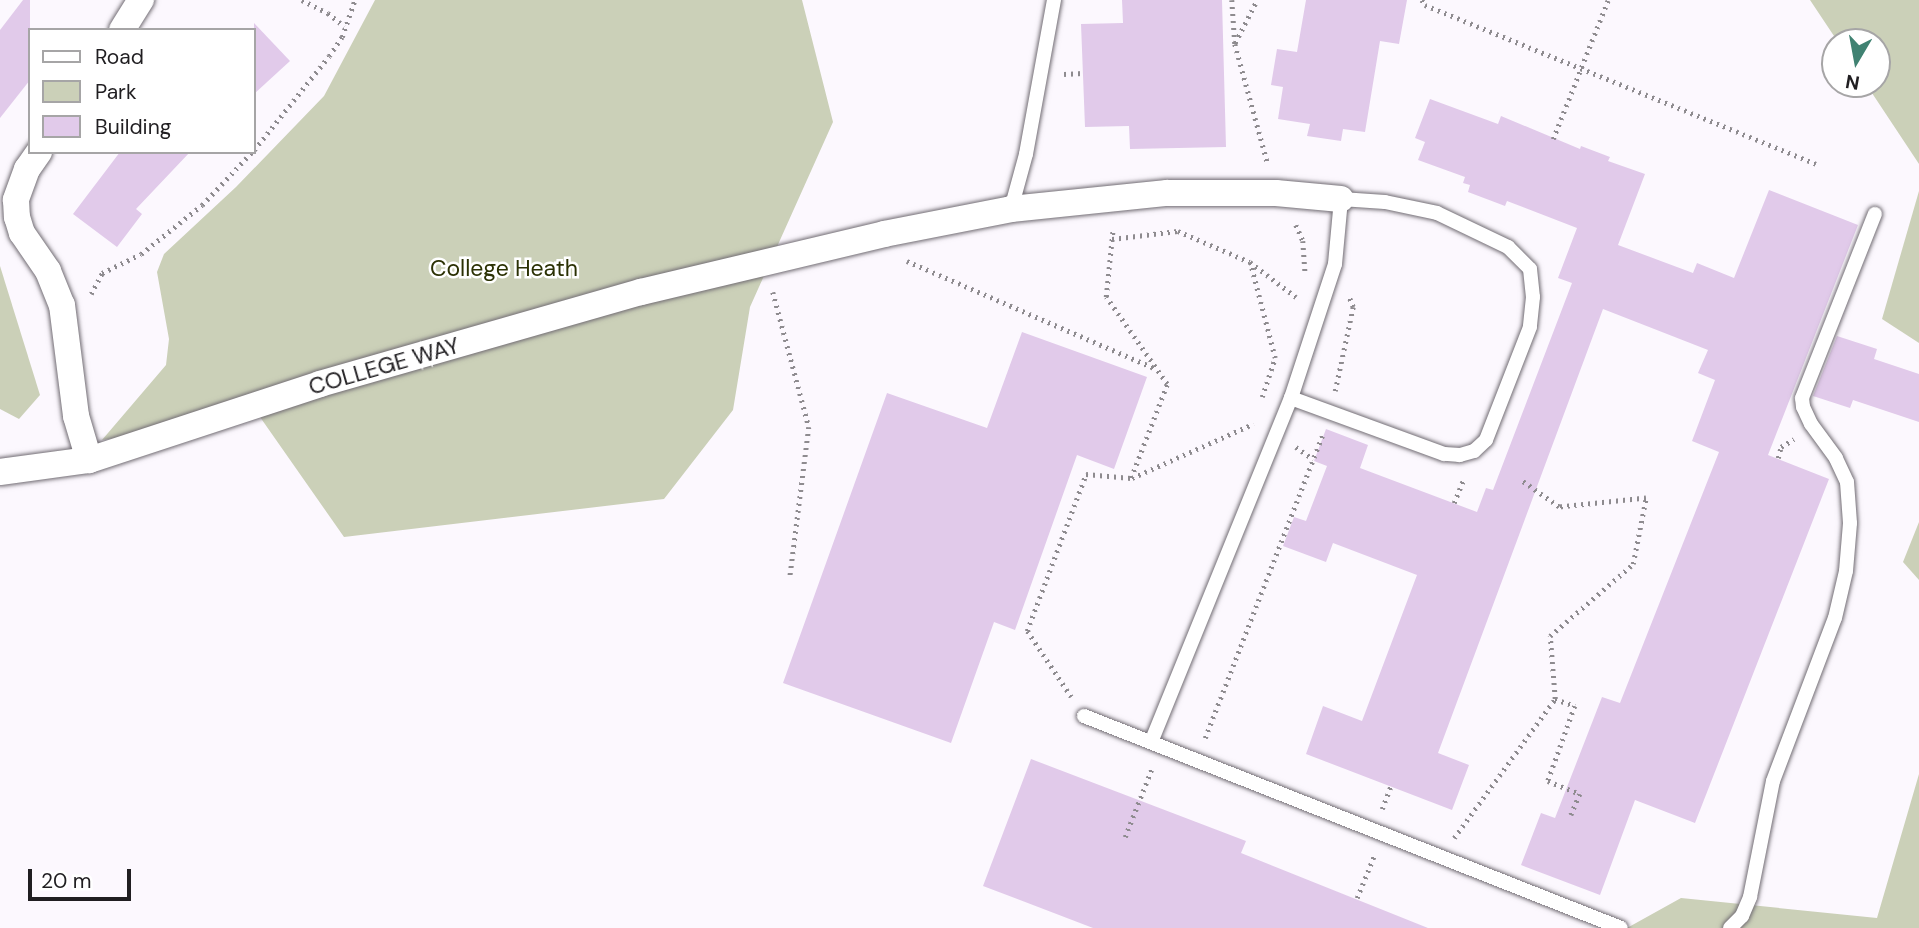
<!DOCTYPE html>
<html>
<head>
<meta charset="utf-8">
<style>
  body { margin:0 }
  #map { position:relative; width:1919px; height:928px; overflow:hidden; background:#fcf8fe; font-family:"DM Sans",sans-serif }
  div>[style] { position:absolute }
  [style*='--x'] { left:calc(var(--x)*1px); top:calc(var(--y)*1px); width:calc(var(--w)*1px); rotate:calc(var(--a)*1deg) }
  .green>* { inset:0; background:#cbd0b8 }
  .building>* { inset:0; background:#e1caea }
  .path>* { height:4.5px; margin-top:-2.25px; transform-origin:0; background:repeating-linear-gradient(90deg,#8e8b8f 0 2px,transparent 0 7px) }
  .roads { filter:drop-shadow(0 0 2px #726d74) drop-shadow(0 0 2px #726d74) }
  .lane>* { height:14px; margin:-7px; padding:0 7px; transform-origin:7px; border-radius:7px; background:#fff }
  .street>* { height:26px; margin:-13px; padding:0 13px; transform-origin:13px; border-radius:13px; background:#fff }
  span { translate:-50% -50%; white-space:nowrap; text-align:center; line-height:1.15; -webkit-text-stroke:5px #fff; paint-order:stroke }
  .park-label { font-size:23px; color:#2b3104 }
  .street-label { font-size:23px; color:#201e21 }
  .legend { position:absolute; left:28px; top:28px; width:228px; height:126px; box-sizing:border-box; background:#fff; border:2px solid #a6a5a6; margin:0; padding:9px 12px; list-style:none; font-size:21px; color:#201e21 }
  .legend li { display:flex; align-items:center; gap:14px; height:35px }
  .legend b { width:35px; border:2px solid #a6a5a6 }
  .north { position:absolute; left:1821px; top:28px; width:70px; height:70px; box-sizing:border-box; background:#fff; border:2px solid #a6a5a6; border-radius:50%; rotate:190deg; font-size:19px; font-weight:700; line-height:28px; text-align:center; color:#201e21 }
  .north::after { content:''; display:block; margin:auto; width:24px; height:32px; background:#408272; clip-path:polygon(50% 0,100% 100%,50% 72%,0 100%) }
  .scale { position:absolute; left:28px; top:869px; width:103px; height:32px; box-sizing:border-box; border:4px solid #201e21; border-top:0; padding-left:9px; font-size:21px; line-height:24px; white-space:nowrap; color:#201e21; -webkit-text-stroke:5px #fff; paint-order:stroke }
</style>
</head>
<body>
<div id="map">
  <div class="green">
    <div style="clip-path:polygon(375px 0,802px 0,833px 122px,750px 307px,733px 410px,664px 499px,344px 537px,260px 417px,102px 440px,166px 365px,169px 339px,157px 272px,164px 254px,236px 187px,324px 96px)"></div>
    <div style="clip-path:polygon(1810px 0,1919px 0,1919px 164px,1866px 84px,1877px 84px,1877px 42px,1838px 42px)"></div>
    <div style="clip-path:polygon(1919px 191px,1919px 343px,1882px 319px)"></div>
    <div style="clip-path:polygon(0 266px,40px 395px,19px 419px,0 409px)"></div>
    <div style="clip-path:polygon(1919px 522px,1919px 580px,1903px 562px)"></div>
    <div style="clip-path:polygon(1919px 774px,1919px 928px,1627px 928px,1681px 898px,1877px 918px)"></div>
  </div>
  <div class="building">
    <div style="clip-path:polygon(23px 0,30px 0,30px 80px,0 118px,0 30px)"></div>
    <div style="clip-path:polygon(1122px 0,1222px 0,1226px 147px,1130px 149px,1129px 126px,1085px 127px,1081px 24px,1123px 23px)"></div>
    <div style="clip-path:polygon(1306px 0,1407px 0,1399px 44px,1380px 41px,1365px 132px,1343px 129px,1341px 141px,1307px 136px,1310px 124px,1278px 119px,1283px 87px,1271px 85px,1277px 49px,1297px 52px)"></div>
    <div style="clip-path:polygon(254px 23px,290px 61px,254px 94px)"></div>
    <div style="clip-path:polygon(1430px 99px,1498px 124px,1501px 116px,1580px 149px,1581px 146px,1610px 157px,1608px 161px,1645px 174px,1618px 245px,1693px 273px,1697px 263px,1734px 278px,1769px 190px,1858px 225px,1768px 455px,1829px 479px,1695px 823px,1635px 800px,1600px 895px,1521px 865px,1541px 813px,1555px 818px,1602px 697px,1620px 703px,1719px 452px,1692px 441px,1715px 380px,1698px 373px,1708px 350px,1603px 309px,1438px 753px,1469px 765px,1452px 810px,1306px 754px,1323px 706px,1362px 721px,1417px 575px,1333px 543px,1326px 562px,1283px 546px,1294px 517px,1306px 521px,1327px 466px,1314px 461px,1326px 429px,1368px 445px,1360px 468px,1477px 512px,1486px 488px,1493px 490px,1572px 283px,1558px 278px,1577px 228px,1507px 201px,1505px 206px,1468px 192px,1470px 185px,1463px 183px,1465px 177px,1418px 160px,1425px 142px,1415px 138px)"></div>
    <div style="clip-path:polygon(120px 152px,190px 152px,136px 209px,142px 214px,117px 247px,73px 214px)"></div>
    <div style="clip-path:polygon(1022px 332px,1147px 377px,1114px 469px,1077px 455px,1015px 630px,994px 622px,951px 743px,783px 683px,887px 393px,987px 428px)"></div>
    <div style="clip-path:polygon(1837px 336px,1877px 349px,1874px 359px,1919px 374px,1919px 422px,1853px 400px,1850px 408px,1813px 396px)"></div>
    <div style="clip-path:polygon(1031px 759px,1246px 841px,1241px 853px,1428px 928px,1093px 928px,983px 886px)"></div>
  </div>
  <div class="path">
    <div style="--x:302;--y:0;--w:29;--a:27"></div>
    <div style="--x:328;--y:13;--w:21;--a:39"></div>
    <div style="--x:1232;--y:0;--w:44;--a:86.1"></div>
    <div style="--x:1235;--y:44;--w:125;--a:74.7"></div>
    <div style="--x:1422;--y:0;--w:6;--a:59"></div>
    <div style="--x:1425;--y:5;--w:422;--a:22.1"></div>
    <div style="--x:1235;--y:43;--w:48;--a:-62.9"></div>
    <div style="--x:1064;--y:74;--w:19;--a:-3"></div>
    <div style="--x:1553;--y:139;--w:149;--a:-68.4"></div>
    <div style="--x:254;--y:150;--w:120;--a:-51.4"></div>
    <div style="--x:329;--y:56;--w:23;--a:-56"></div>
    <div style="--x:342;--y:37;--w:39;--a:-71"></div>
    <div style="--x:1296;--y:225;--w:17;--a:66"></div>
    <div style="--x:1303;--y:241;--w:30;--a:86"></div>
    <div style="--x:1112;--y:239;--w:66;--a:-6.9"></div>
    <div style="--x:1178;--y:231;--w:78;--a:23.3"></div>
    <div style="--x:907;--y:261;--w:271;--a:23.4"></div>
    <div style="--x:773;--y:292;--w:140;--a:75.1"></div>
    <div style="--x:809;--y:427;--w:152;--a:97.2"></div>
    <div style="--x:91;--y:294;--w:24;--a:-62"></div>
    <div style="--x:102;--y:273;--w:43;--a:-26"></div>
    <div style="--x:141;--y:254;--w:78;--a:-38.8"></div>
    <div style="--x:202;--y:205;--w:73;--a:-46.7"></div>
    <div style="--x:1275;--y:358;--w:99;--a:-104.6"></div>
    <div style="--x:1250;--y:262;--w:58;--a:37.3"></div>
    <div style="--x:1335;--y:391;--w:86;--a:-77.9"></div>
    <div style="--x:1353;--y:307;--w:11;--a:-112"></div>
    <div style="--x:1262;--y:397;--w:41;--a:-71.6"></div>
    <div style="--x:1296;--y:447;--w:21;--a:35"></div>
    <div style="--x:1778;--y:458;--w:11;--a:-75"></div>
    <div style="--x:1781;--y:447;--w:15;--a:-32"></div>
    <div style="--x:1132;--y:478;--w:133;--a:-24.1"></div>
    <div style="--x:1454;--y:503;--w:27;--a:-68"></div>
    <div style="--x:1071;--y:697;--w:79;--a:-123.7"></div>
    <div style="--x:1027;--y:631;--w:168;--a:-69.4"></div>
    <div style="--x:1086;--y:474;--w:45;--a:5.1"></div>
    <div style="--x:1131;--y:478;--w:101;--a:-69"></div>
    <div style="--x:1167;--y:384;--w:106;--a:-125"></div>
    <div style="--x:1106;--y:297;--w:69;--a:-84.2"></div>
    <div style="--x:1555;--y:699;--w:21;--a:19"></div>
    <div style="--x:1575;--y:706;--w:80;--a:109.8"></div>
    <div style="--x:1548;--y:781;--w:35;--a:22"></div>
    <div style="--x:1580;--y:794;--w:23;--a:113"></div>
    <div style="--x:1205;--y:738;--w:327;--a:-68.8"></div>
    <div style="--x:1382;--y:809;--w:25;--a:-69"></div>
    <div style="--x:1125;--y:837;--w:74;--a:-68.6"></div>
    <div style="--x:1454;--y:838;--w:172;--a:-54"></div>
    <div style="--x:1555;--y:699;--w:63;--a:-94.5"></div>
    <div style="--x:1550;--y:636;--w:110;--a:-40.9"></div>
    <div style="--x:1633;--y:564;--w:67;--a:-78.9"></div>
    <div style="--x:1646;--y:498;--w:87;--a:174.1"></div>
    <div style="--x:1559;--y:507;--w:45;--a:-144.9"></div>
    <div style="--x:1357;--y:898;--w:45;--a:-68"></div>
  </div>
  <div class="roads">
    <div class="lane">
      <div style="--x:1011;--y:209;--w:57;--a:-74.7"></div>
      <div style="--x:1026;--y:154;--w:157;--a:-79.7"></div>
      <div style="--x:1084;--y:716;--w:577;--a:21.54"></div>
      <div style="--x:1152;--y:740;--w:369;--a:-67.9"></div>
      <div style="--x:1291;--y:398;--w:141;--a:-71.8"></div>
      <div style="--x:1335;--y:264;--w:65;--a:-84.7"></div>
      <div style="--x:1341;--y:199;--w:44;--a:3.9"></div>
      <div style="--x:1385;--y:202;--w:53;--a:11.9"></div>
      <div style="--x:1437;--y:213;--w:79;--a:25.6"></div>
      <div style="--x:1508;--y:247;--w:31;--a:45"></div>
      <div style="--x:1530;--y:269;--w:28;--a:84"></div>
      <div style="--x:1533;--y:297;--w:30;--a:96"></div>
      <div style="--x:1530;--y:327;--w:121;--a:111.3"></div>
      <div style="--x:1486;--y:440;--w:16;--a:137"></div>
      <div style="--x:1474;--y:451;--w:15;--a:164"></div>
      <div style="--x:1460;--y:455;--w:16;--a:-176"></div>
      <div style="--x:1444;--y:454;--w:163;--a:-159.9"></div>
      <div style="--x:1730;--y:928;--w:17;--a:-45"></div>
      <div style="--x:1742;--y:916;--w:21;--a:-67"></div>
      <div style="--x:1750;--y:897;--w:118;--a:-78.8"></div>
      <div style="--x:1773;--y:781;--w:174;--a:-69.2"></div>
      <div style="--x:1835;--y:618;--w:48;--a:-76.8"></div>
      <div style="--x:1846;--y:571;--w:48;--a:-85.2"></div>
      <div style="--x:1850;--y:523;--w:41;--a:-94.2"></div>
      <div style="--x:1847;--y:482;--w:26;--a:-115"></div>
      <div style="--x:1836;--y:458;--w:42;--a:-126.3"></div>
      <div style="--x:1811;--y:424;--w:19;--a:-115"></div>
      <div style="--x:1803;--y:407;--w:9;--a:-96"></div>
      <div style="--x:1802;--y:398;--w:198;--a:-68.4"></div>
    </div>
    <div class="street">
      <div style="--x:122;--y:30;--w:36;--a:-58"></div>
      <div style="--x:39;--y:152;--w:21;--a:125"></div>
      <div style="--x:27;--y:169;--w:33;--a:110"></div>
      <div style="--x:16;--y:200;--w:17;--a:87"></div>
      <div style="--x:17;--y:217;--w:17;--a:73"></div>
      <div style="--x:22;--y:233;--w:46;--a:55.6"></div>
      <div style="--x:48;--y:271;--w:37;--a:68"></div>
      <div style="--x:62;--y:305;--w:112;--a:82.8"></div>
      <div style="--x:76;--y:416;--w:46;--a:73.5"></div>
      <div style="--x:0;--y:472;--w:90;--a:-7.7"></div>
      <div style="--x:89;--y:460;--w:243;--a:-18.2"></div>
      <div style="--x:320;--y:384;--w:334;--a:-16"></div>
      <div style="--x:641;--y:292;--w:250;--a:-13.4"></div>
      <div style="--x:884;--y:234;--w:129;--a:-11.1"></div>
      <div style="--x:1011;--y:209;--w:157;--a:-5.9"></div>
      <div style="--x:1167;--y:193;--w:109;--a:0"></div>
      <div style="--x:1276;--y:193;--w:65;--a:5.3"></div>
    </div>
  </div>
  <div class="park-label">
    <span style="left:504px;top:268px">College Heath</span>
  </div>
  <div class="street-label">
    <span style="left:384px;top:366px;rotate:-16deg">COLLEGE WAY</span>
  </div>
  <ul class="legend">
  <li><b style="height:9px;background:#fff"></b>Road</li>
  <li><b style="height:19px;background:#cbd0b8"></b>Park</li>
  <li><b style="height:19px;background:#e1caea"></b>Building</li>
  </ul>
  <div class="north">N</div>
  <div class="scale">20 m</div>
</div>
</body>
</html>
